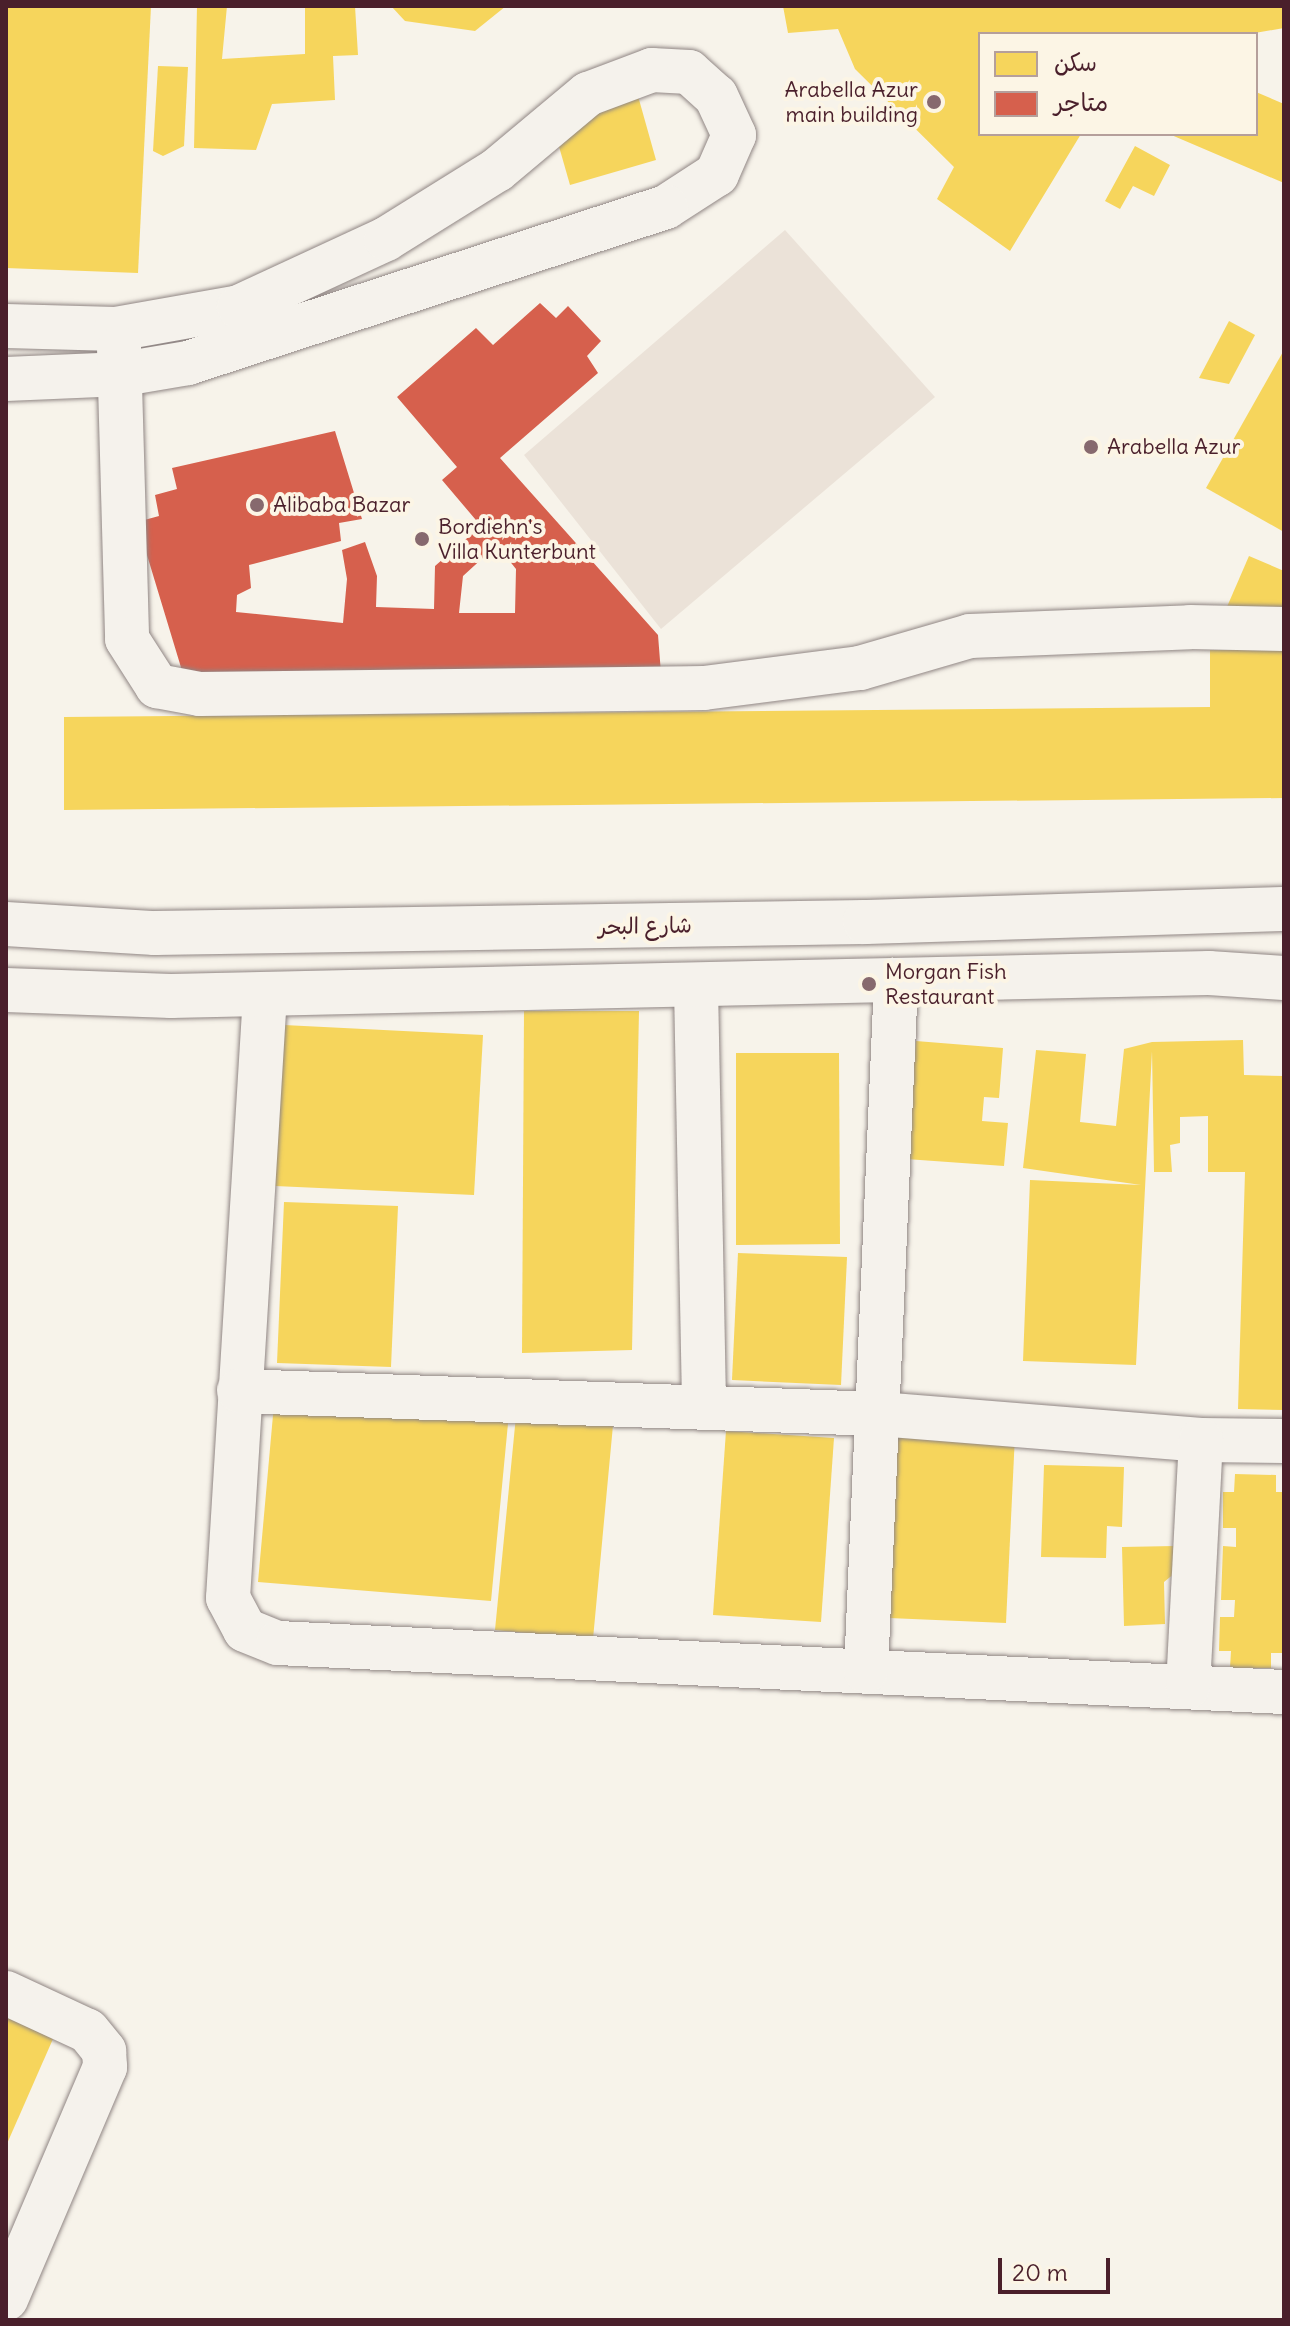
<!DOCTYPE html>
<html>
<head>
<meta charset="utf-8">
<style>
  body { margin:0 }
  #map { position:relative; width:1290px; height:2326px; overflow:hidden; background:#f7f3ea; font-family:Delius,"Playpen Sans Arabic",sans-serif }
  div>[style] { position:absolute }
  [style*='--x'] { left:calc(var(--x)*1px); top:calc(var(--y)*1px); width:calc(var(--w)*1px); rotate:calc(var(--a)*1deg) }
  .green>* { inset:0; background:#ebe2d8 }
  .homes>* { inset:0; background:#f6d55c }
  .shops>* { inset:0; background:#d6604d }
  .roads { filter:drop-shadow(0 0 2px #908684) drop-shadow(0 0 2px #908684) }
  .minor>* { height:44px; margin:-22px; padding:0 22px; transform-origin:22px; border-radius:22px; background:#f5f2ec }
  .major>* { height:44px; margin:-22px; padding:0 22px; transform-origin:22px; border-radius:22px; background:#f5f2ec }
  .dots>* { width:22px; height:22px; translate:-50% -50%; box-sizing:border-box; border:4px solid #fcf5e5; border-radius:50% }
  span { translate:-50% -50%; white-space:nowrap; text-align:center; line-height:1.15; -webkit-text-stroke:8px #fcf5e5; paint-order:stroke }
  .poi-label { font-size:22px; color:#4a1f2b }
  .right { translate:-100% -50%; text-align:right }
  .left { translate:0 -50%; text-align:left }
  .street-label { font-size:22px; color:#4a1f2b }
  .frame { position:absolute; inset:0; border:8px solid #4a1f2b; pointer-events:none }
  .legend { position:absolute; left:978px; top:32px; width:280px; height:104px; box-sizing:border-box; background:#fcf5e5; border:2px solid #b59f9b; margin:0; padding:10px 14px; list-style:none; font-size:24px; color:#4a1f2b }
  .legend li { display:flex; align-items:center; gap:16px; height:40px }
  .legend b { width:40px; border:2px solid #b59f9b }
  .scale { position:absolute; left:998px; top:2258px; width:112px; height:36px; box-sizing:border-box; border:4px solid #4a1f2b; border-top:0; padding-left:10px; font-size:24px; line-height:28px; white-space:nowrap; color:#4a1f2b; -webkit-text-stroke:6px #fcf5e5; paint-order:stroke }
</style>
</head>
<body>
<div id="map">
  <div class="green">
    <div style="clip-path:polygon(785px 230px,935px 397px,661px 629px,524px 455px)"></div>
  </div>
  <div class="homes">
    <div style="clip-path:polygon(6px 6px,151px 6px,138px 273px,6px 268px)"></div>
    <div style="clip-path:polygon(197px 6px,227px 6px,222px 59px,305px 54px,305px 6px,355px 6px,358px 55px,333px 56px,335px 100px,272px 104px,256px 150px,194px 148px)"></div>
    <div style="clip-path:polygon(391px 6px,506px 6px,475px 31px,405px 21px)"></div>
    <div style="clip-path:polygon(783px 6px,1284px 6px,1284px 28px,1249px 34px,980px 34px,980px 134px,1081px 134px,1010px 251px,937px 199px,954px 167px,855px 69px,838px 29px,788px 33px)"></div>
    <div style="clip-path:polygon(158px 66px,188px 67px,184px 146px,163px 156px,153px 151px)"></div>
    <div style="clip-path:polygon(1256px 92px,1284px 104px,1284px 183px,1169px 134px,1256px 134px)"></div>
    <div style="clip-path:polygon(638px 96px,656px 160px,570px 185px,552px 122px)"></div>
    <div style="clip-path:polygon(1135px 146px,1170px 165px,1154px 196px,1133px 186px,1120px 209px,1105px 201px)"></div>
    <div style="clip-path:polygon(1229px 321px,1255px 335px,1229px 384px,1199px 378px)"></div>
    <div style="clip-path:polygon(1284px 350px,1284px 532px,1206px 488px)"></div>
    <div style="clip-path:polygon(1249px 556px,1284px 571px,1284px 616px,1223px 616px)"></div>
    <div style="clip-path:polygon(1210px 650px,1284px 650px,1284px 798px,64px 810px,64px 717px,1210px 707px)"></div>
    <div style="clip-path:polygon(524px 1011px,639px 1011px,632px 1350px,522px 1353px)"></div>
    <div style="clip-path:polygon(284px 1025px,483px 1035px,474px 1195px,275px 1186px)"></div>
    <div style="clip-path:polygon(1243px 1040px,1244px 1075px,1284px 1076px,1284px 1410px,1238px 1409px,1245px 1172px,1208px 1172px,1208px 1116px,1180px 1117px,1180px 1143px,1170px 1145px,1172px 1172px,1154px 1172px,1152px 1051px,1136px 1365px,1023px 1361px,1030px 1180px,1141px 1185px,1023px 1168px,1036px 1050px,1086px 1054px,1080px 1122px,1116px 1126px,1124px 1049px,1152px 1042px)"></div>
    <div style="clip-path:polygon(916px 1041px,1003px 1048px,999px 1098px,984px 1097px,982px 1121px,1008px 1123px,1004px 1166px,906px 1159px)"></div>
    <div style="clip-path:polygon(736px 1053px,839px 1053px,840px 1244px,736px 1245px)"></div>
    <div style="clip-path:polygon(284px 1202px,398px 1206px,391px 1367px,277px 1363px)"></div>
    <div style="clip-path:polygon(738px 1253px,847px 1257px,841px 1385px,732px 1380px)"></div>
    <div style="clip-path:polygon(275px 1393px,509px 1413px,491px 1601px,258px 1582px)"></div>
    <div style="clip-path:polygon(516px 1416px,613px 1425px,593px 1639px,495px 1630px)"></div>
    <div style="clip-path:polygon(889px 1429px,1015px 1435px,1006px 1623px,889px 1618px)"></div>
    <div style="clip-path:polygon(726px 1431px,834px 1438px,821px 1622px,713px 1615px)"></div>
    <div style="clip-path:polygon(1044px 1465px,1124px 1467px,1122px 1527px,1107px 1526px,1106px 1558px,1041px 1557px)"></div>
    <div style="clip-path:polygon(1235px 1474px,1276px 1475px,1276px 1492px,1284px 1492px,1284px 1653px,1271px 1653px,1271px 1668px,1230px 1668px,1231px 1651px,1219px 1651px,1220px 1617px,1234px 1617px,1235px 1600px,1221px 1600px,1223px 1546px,1236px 1547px,1236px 1528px,1223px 1528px,1223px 1492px,1234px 1492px)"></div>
    <div style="clip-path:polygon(1174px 1546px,1175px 1573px,1164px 1582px,1165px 1624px,1124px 1626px,1122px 1547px)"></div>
    <div style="clip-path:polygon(6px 2010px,56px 2032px,6px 2146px)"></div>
  </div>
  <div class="shops">
    <div style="clip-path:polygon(evenodd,540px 303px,556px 318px,568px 306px,601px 341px,587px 356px,598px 373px,500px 458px,658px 635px,662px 686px,183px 674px,137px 522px,159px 516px,155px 495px,177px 489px,172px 468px,335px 431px,362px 519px,339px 523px,341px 541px,249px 565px,251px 588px,237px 595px,236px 612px,343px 623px,347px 579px,342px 550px,365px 542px,377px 576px,376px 607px,434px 609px,435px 566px,481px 526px,442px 480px,457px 467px,397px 397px,476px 328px,493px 345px,540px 303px,497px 545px,516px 569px,515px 613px,459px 613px,463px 576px,497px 545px)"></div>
  </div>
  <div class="roads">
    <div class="minor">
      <div style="--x:6;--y:326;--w:110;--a:1.6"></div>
      <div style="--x:116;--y:329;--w:125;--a:-10.1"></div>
      <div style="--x:239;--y:307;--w:162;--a:-24.8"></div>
      <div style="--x:386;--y:239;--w:131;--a:-31.9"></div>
      <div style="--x:497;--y:170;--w:119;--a:-39.9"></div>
      <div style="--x:588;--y:94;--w:68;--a:-20.6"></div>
      <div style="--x:652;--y:70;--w:37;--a:3"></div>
      <div style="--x:689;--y:72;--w:36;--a:42"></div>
      <div style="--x:716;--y:96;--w:43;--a:65.2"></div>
      <div style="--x:734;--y:135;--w:43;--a:113.6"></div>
      <div style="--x:717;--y:174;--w:61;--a:147.1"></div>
      <div style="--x:666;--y:207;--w:503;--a:161.93"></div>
      <div style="--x:188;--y:363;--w:66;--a:170.4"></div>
      <div style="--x:123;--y:374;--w:117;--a:177.6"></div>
      <div style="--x:119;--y:348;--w:291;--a:88.4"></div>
      <div style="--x:127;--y:639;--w:56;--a:57.4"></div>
      <div style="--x:157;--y:686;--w:44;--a:10.5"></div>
      <div style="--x:200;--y:694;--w:504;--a:-0.68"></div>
      <div style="--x:704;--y:688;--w:157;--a:-7.3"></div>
      <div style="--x:860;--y:668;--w:115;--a:-16.2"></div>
      <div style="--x:970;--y:636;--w:220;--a:-2.3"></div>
      <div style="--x:1190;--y:627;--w:94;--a:1.2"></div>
      <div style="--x:696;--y:986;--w:421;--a:88.9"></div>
      <div style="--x:265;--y:995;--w:604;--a:93.51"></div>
      <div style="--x:228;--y:1598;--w:36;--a:62"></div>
      <div style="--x:245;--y:1630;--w:35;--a:22"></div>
      <div style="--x:278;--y:1643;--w:1007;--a:2.79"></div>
      <div style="--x:239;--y:1391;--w:640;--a:2.06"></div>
      <div style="--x:879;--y:1414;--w:323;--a:4.6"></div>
      <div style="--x:1201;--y:1440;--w:83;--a:0.7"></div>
      <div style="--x:866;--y:1671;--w:692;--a:-87.51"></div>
      <div style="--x:1188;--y:1687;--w:247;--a:-87"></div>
      <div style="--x:6;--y:1993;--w:90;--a:24.9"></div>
      <div style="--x:88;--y:2031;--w:26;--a:51"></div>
      <div style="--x:104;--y:2051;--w:16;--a:86"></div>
      <div style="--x:105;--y:2067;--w:252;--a:113.1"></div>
    </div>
    <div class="major">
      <div style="--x:6;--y:924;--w:149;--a:3.5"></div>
      <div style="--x:155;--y:933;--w:710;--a:-0.89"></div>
      <div style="--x:865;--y:922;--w:419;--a:-1.8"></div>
      <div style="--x:6;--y:990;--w:165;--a:2.1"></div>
      <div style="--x:171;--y:996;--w:1038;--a:-1.27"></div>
      <div style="--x:1209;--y:973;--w:75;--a:3.8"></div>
    </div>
  </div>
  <div class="dots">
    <div style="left:934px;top:102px;background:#87696e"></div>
    <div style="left:1091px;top:447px;background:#87696e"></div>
    <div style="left:257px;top:505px;background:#87696e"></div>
    <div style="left:422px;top:539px;background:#87696e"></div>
    <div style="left:869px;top:984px;background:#87696e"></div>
  </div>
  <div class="poi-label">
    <span class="right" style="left:918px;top:102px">Arabella Azur<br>main building</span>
    <span class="left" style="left:1107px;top:447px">Arabella Azur</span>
    <span class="left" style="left:273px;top:505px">Alibaba Bazar</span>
    <span class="left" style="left:438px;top:539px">Bordiehn's<br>Villa Kunterbunt</span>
    <span class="left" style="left:885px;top:984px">Morgan Fish<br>Restaurant</span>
  </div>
  <div class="street-label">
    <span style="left:645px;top:926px;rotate:-1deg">شارع البحر</span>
  </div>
  <div class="frame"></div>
  <ul class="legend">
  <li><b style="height:22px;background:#f6d55c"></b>سكن</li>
  <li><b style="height:22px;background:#d6604d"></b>متاجر</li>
  </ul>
  <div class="scale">20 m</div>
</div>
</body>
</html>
